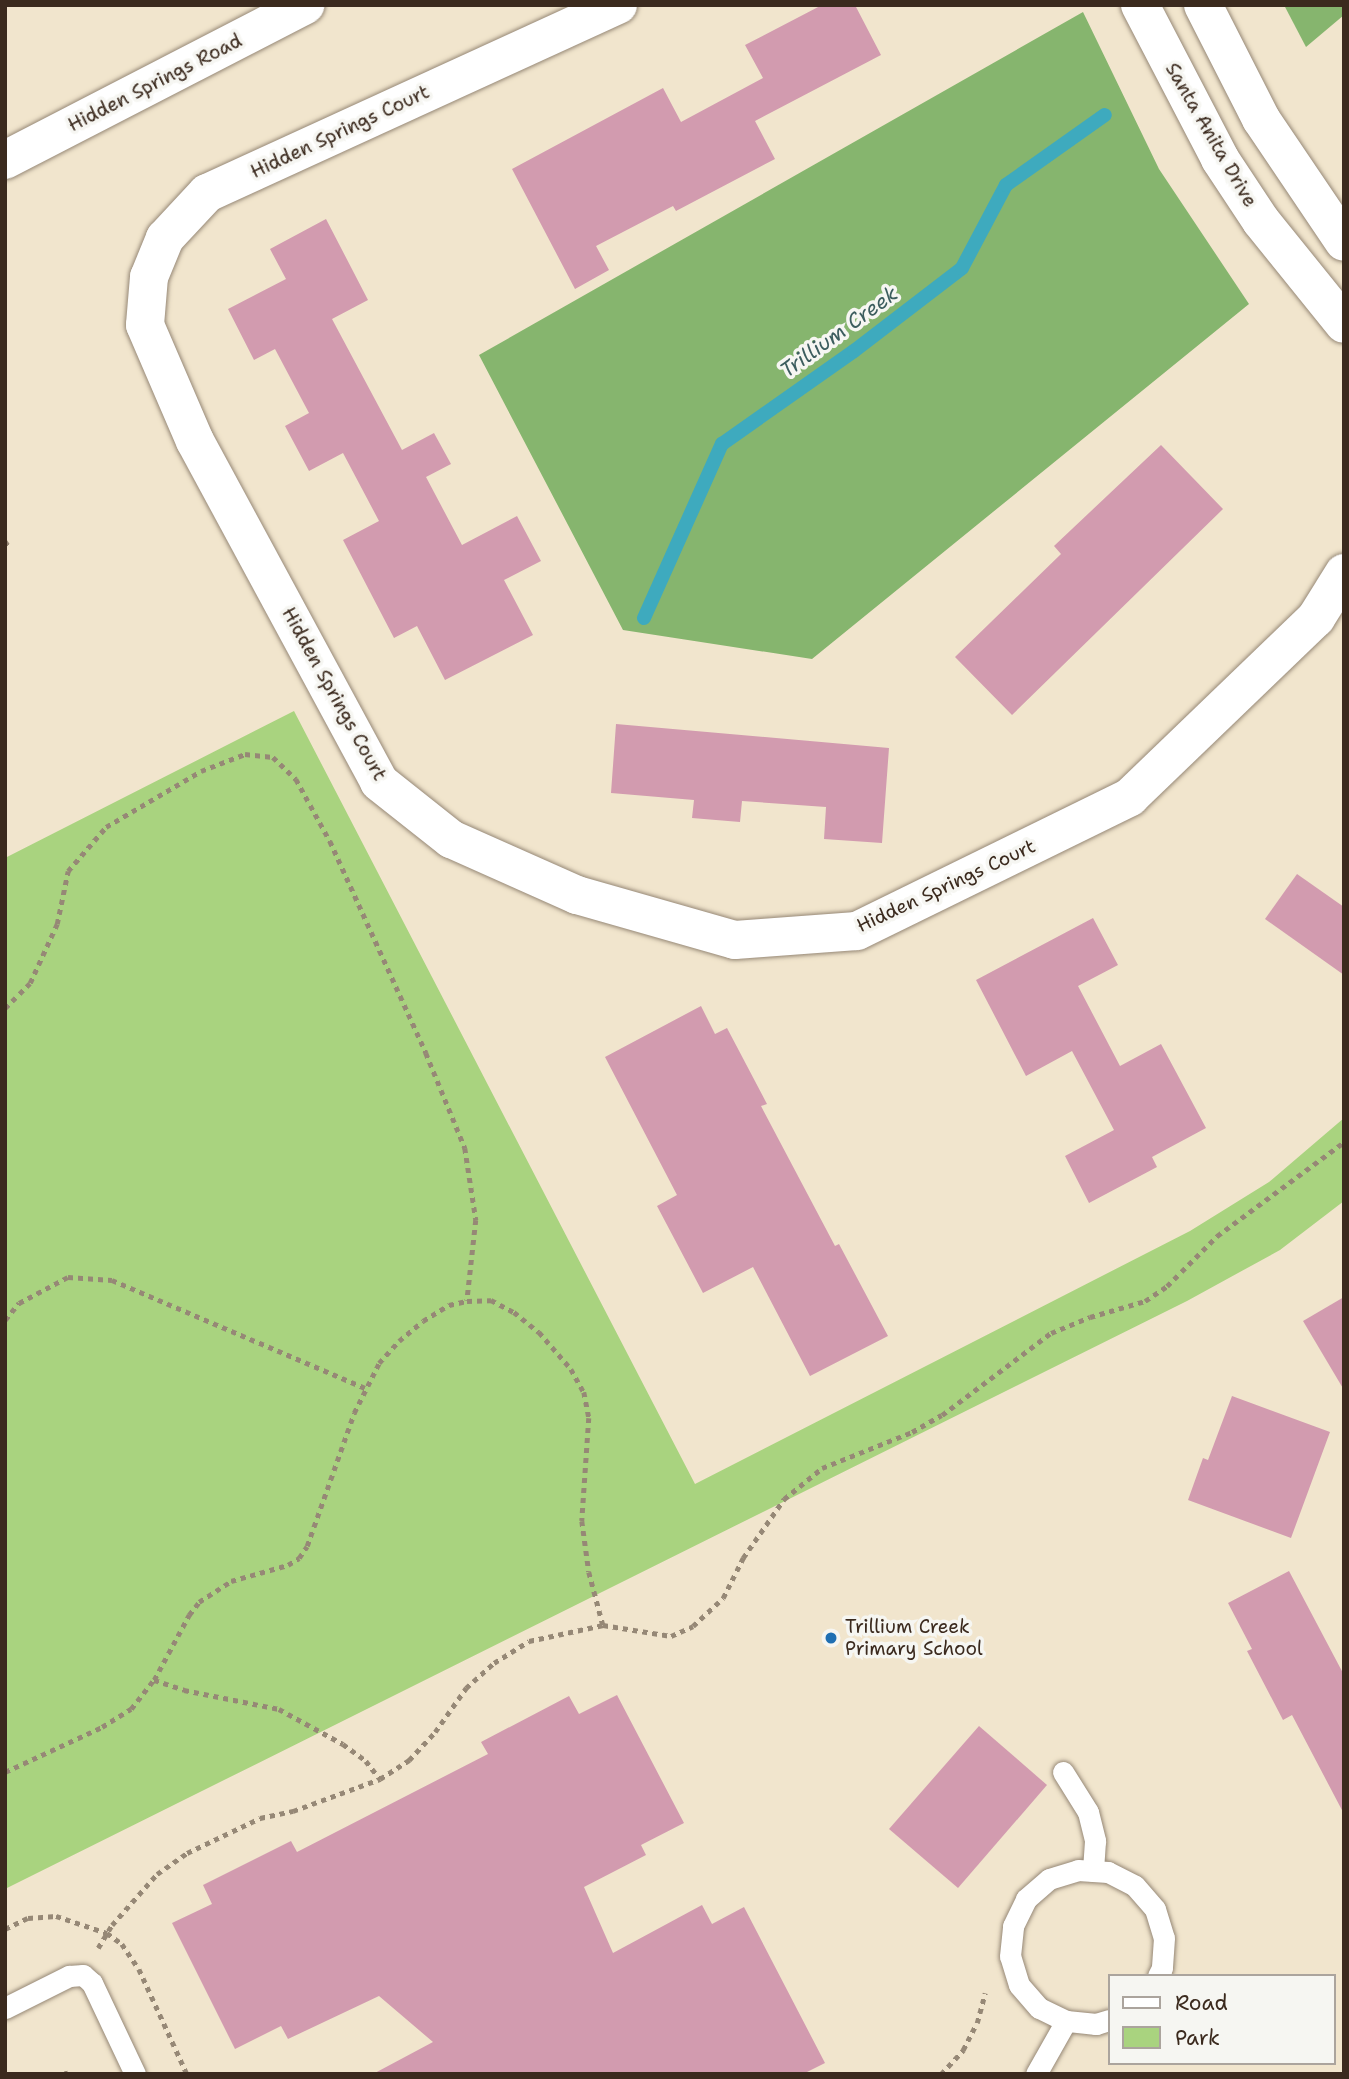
<!DOCTYPE html>
<html>
<head>
<meta charset="utf-8">
<style>
  body { margin:0 }
  #map { position:relative; width:1349px; height:2079px; overflow:hidden; background:#f1e5cd; font-family:"Shantell Sans",sans-serif }
  div>[style] { position:absolute }
  [style*='--x'] { left:calc(var(--x)*1px); top:calc(var(--y)*1px); width:calc(var(--w)*1px); rotate:calc(var(--a)*1deg) }
  .green>* { inset:0; background:#a9d37f }
  .forest>* { inset:0; background:#86b56e }
  .stream>* { height:14px; margin:-7px; padding:0 7px; transform-origin:7px; border-radius:7px; background:#3eaabe }
  .building>* { inset:0; background:#d29baf }
  .path>* { height:4.5px; margin-top:-2.25px; transform-origin:0; background:repeating-linear-gradient(90deg,#968876 0 5px,transparent 0 10px) }
  .roads { filter:drop-shadow(0 0 2px #968876) drop-shadow(0 0 2px #968876) }
  .service>* { height:21px; margin:-10.5px; padding:0 10.5px; transform-origin:10.5px; border-radius:10.5px; background:#fff }
  .minor>* { height:38px; margin:-19px; padding:0 19px; transform-origin:19px; border-radius:19px; background:#fff }
  .secondary>* { height:38px; margin:-19px; padding:0 19px; transform-origin:19px; border-radius:19px; background:#fff }
  .dots>* { width:19px; height:19px; translate:-50% -50%; box-sizing:border-box; border:4px solid #f6f6f2; border-radius:50% }
  span { translate:-50% -50%; white-space:nowrap; text-align:center; line-height:1.15; -webkit-text-stroke:7px #f6f6f2; paint-order:stroke }
  .street-label { font-size:19px; color:#3b2a1e }
  .poi-label { font-size:19px; color:#3b2a1e }
  .left { translate:0 -50%; text-align:left }
  .water-label { font-size:21px; color:#3c5d5e; font-style:italic }
  .frame { position:absolute; inset:0; border:7px solid #3b2a1e; pointer-events:none }
  .legend { position:absolute; left:1108px; top:1974px; width:228px; height:91px; box-sizing:border-box; background:#f6f6f2; border:2px solid #aba49d; margin:0; padding:9px 12px; list-style:none; font-size:21px; color:#3b2a1e }
  .legend li { display:flex; align-items:center; gap:14px; height:35px }
  .legend b { width:35px; border:2px solid #aba49d }
</style>
</head>
<body>
<div id="map">
  <div class="green">
    <div style="clip-path:polygon(294px 711px,695px 1484px,1190px 1231px,1269px 1182px,1344px 1118px,1344px 1201px,1280px 1250px,1187px 1301px,5px 1889px,5px 858px)"></div>
  </div>
  <div class="forest">
    <div style="clip-path:polygon(1284px 5px,1344px 5px,1344px 15px,1306px 47px)"></div>
    <div style="clip-path:polygon(1083px 12px,1159px 169px,1249px 304px,812px 659px,623px 630px,479px 355px)"></div>
  </div>
  <div class="stream">
    <div style="--x:644;--y:618;--w:191;--a:-65.9"></div>
    <div style="--x:722;--y:444;--w:161;--a:-35.2"></div>
    <div style="--x:854;--y:351;--w:136;--a:-37.5"></div>
    <div style="--x:962;--y:268;--w:94;--a:-62.1"></div>
    <div style="--x:1006;--y:185;--w:121;--a:-35.3"></div>
  </div>
  <div class="building">
    <div style="clip-path:polygon(822px 5px,855px 5px,881px 55px,755px 121px,775px 159px,676px 211px,673px 206px,596px 246px,609px 270px,575px 289px,512px 169px,663px 88px,681px 122px,763px 78px,745px 45px)"></div>
    <div style="clip-path:polygon(326px 219px,368px 300px,332px 319px,402px 450px,434px 433px,451px 464px,426px 477px,462px 545px,517px 516px,541px 561px,504px 580px,533px 635px,445px 680px,417px 626px,394px 638px,343px 540px,379px 521px,343px 453px,309px 471px,285px 426px,309px 413px,275px 349px,254px 360px,228px 309px,286px 279px,270px 249px)"></div>
    <div style="clip-path:polygon(1161px 445px,1223px 509px,1012px 715px,955px 657px,1061px 554px,1054px 546px)"></div>
    <div style="clip-path:polygon(616px 724px,889px 748px,882px 843px,824px 839px,826px 807px,742px 801px,740px 822px,692px 818px,694px 800px,611px 793px)"></div>
    <div style="clip-path:polygon(1297px 874px,1344px 907px,1344px 975px,1265px 919px)"></div>
    <div style="clip-path:polygon(1093px 918px,1118px 965px,1078px 986px,1120px 1066px,1161px 1044px,1206px 1128px,1152px 1157px,1157px 1167px,1089px 1203px,1065px 1156px,1114px 1130px,1072px 1051px,1026px 1076px,976px 980px)"></div>
    <div style="clip-path:polygon(701px 1006px,715px 1034px,727px 1028px,767px 1104px,761px 1106px,835px 1246px,839px 1244px,888px 1336px,810px 1376px,753px 1267px,703px 1293px,657px 1206px,677px 1195px,605px 1057px)"></div>
    <div style="clip-path:polygon(1344px 1297px,1344px 1390px,1303px 1321px)"></div>
    <div style="clip-path:polygon(1232px 1396px,1330px 1432px,1291px 1538px,1188px 1500px,1203px 1458px,1208px 1460px)"></div>
    <div style="clip-path:polygon(1289px 1571px,1344px 1675px,1344px 1814px,1292px 1715px,1283px 1720px,1247px 1651px,1252px 1649px,1228px 1603px)"></div>
    <div style="clip-path:polygon(617px 1695px,684px 1823px,641px 1845px,646px 1855px,584px 1887px,613px 1953px,702px 1905px,712px 1924px,744px 1907px,825px 2063px,803px 2074px,373px 2074px,433px 2042px,379px 1996px,288px 2039px,281px 2026px,235px 2049px,172px 1923px,212px 1904px,203px 1885px,291px 1841px,297px 1852px,488px 1754px,481px 1742px,569px 1696px,579px 1714px)"></div>
    <div style="clip-path:polygon(979px 1726px,1047px 1785px,958px 1888px,889px 1829px)"></div>
  </div>
  <div class="path">
    <div style="--x:5;--y:541;--w:7;--a:56"></div>
    <div style="--x:5;--y:1008;--w:35;--a:-45"></div>
    <div style="--x:30;--y:983;--w:65;--a:-65.4"></div>
    <div style="--x:57;--y:924;--w:54;--a:-78.3"></div>
    <div style="--x:68;--y:871;--w:58;--a:-49.2"></div>
    <div style="--x:106;--y:827;--w:110;--a:-30.5"></div>
    <div style="--x:201;--y:771;--w:47;--a:-21.1"></div>
    <div style="--x:245;--y:754;--w:28;--a:6"></div>
    <div style="--x:273;--y:757;--w:32;--a:44"></div>
    <div style="--x:296;--y:779;--w:71;--a:61.3"></div>
    <div style="--x:330;--y:841;--w:233;--a:65.6"></div>
    <div style="--x:426;--y:1053;--w:103;--a:67.7"></div>
    <div style="--x:465;--y:1148;--w:73;--a:81.3"></div>
    <div style="--x:476;--y:1220;--w:81;--a:96.3"></div>
    <div style="--x:5;--y:1320;--w:22;--a:-51"></div>
    <div style="--x:19;--y:1303;--w:55;--a:-28"></div>
    <div style="--x:68;--y:1277;--w:44;--a:3.9"></div>
    <div style="--x:112;--y:1280;--w:275;--a:23.1"></div>
    <div style="--x:154;--y:1680;--w:32;--a:18"></div>
    <div style="--x:184;--y:1690;--w:97;--a:11.3"></div>
    <div style="--x:279;--y:1709;--w:73;--a:28.7"></div>
    <div style="--x:343;--y:1744;--w:29;--a:36"></div>
    <div style="--x:366;--y:1761;--w:23;--a:52"></div>
    <div style="--x:5;--y:1772;--w:107;--a:-24.9"></div>
    <div style="--x:102;--y:1727;--w:34;--a:-32"></div>
    <div style="--x:131;--y:1709;--w:37;--a:-52"></div>
    <div style="--x:154;--y:1680;--w:74;--a:-61.7"></div>
    <div style="--x:189;--y:1615;--w:16;--a:-52"></div>
    <div style="--x:199;--y:1602;--w:38;--a:-33"></div>
    <div style="--x:231;--y:1581;--w:59;--a:-15.7"></div>
    <div style="--x:288;--y:1565;--w:13;--a:-32"></div>
    <div style="--x:299;--y:1558;--w:14;--a:-56"></div>
    <div style="--x:307;--y:1546;--w:141;--a:-70.5"></div>
    <div style="--x:354;--y:1413;--w:56;--a:-63.4"></div>
    <div style="--x:379;--y:1363;--w:30;--a:-48"></div>
    <div style="--x:399;--y:1341;--w:31;--a:-40"></div>
    <div style="--x:423;--y:1321;--w:31;--a:-32"></div>
    <div style="--x:449;--y:1305;--w:18;--a:-13"></div>
    <div style="--x:467;--y:1301;--w:24;--a:-2"></div>
    <div style="--x:491;--y:1300;--w:26;--a:28"></div>
    <div style="--x:514;--y:1312;--w:32;--a:39"></div>
    <div style="--x:539;--y:1332;--w:49;--a:49.1"></div>
    <div style="--x:571;--y:1369;--w:26;--a:61"></div>
    <div style="--x:584;--y:1392;--w:26;--a:79"></div>
    <div style="--x:589;--y:1418;--w:103;--a:93.9"></div>
    <div style="--x:582;--y:1521;--w:51;--a:82.2"></div>
    <div style="--x:589;--y:1572;--w:55;--a:75.2"></div>
    <div style="--x:5;--y:1929;--w:25;--a:-26"></div>
    <div style="--x:28;--y:1918;--w:28;--a:-4"></div>
    <div style="--x:56;--y:1916;--w:54;--a:18.4"></div>
    <div style="--x:107;--y:1933;--w:19;--a:36"></div>
    <div style="--x:122;--y:1944;--w:30;--a:56"></div>
    <div style="--x:139;--y:1969;--w:115;--a:65.4"></div>
    <div style="--x:98;--y:1948;--w:27;--a:-59"></div>
    <div style="--x:112;--y:1925;--w:68;--a:-48.6"></div>
    <div style="--x:157;--y:1874;--w:37;--a:-35"></div>
    <div style="--x:187;--y:1853;--w:81;--a:-25.6"></div>
    <div style="--x:260;--y:1818;--w:34;--a:-12"></div>
    <div style="--x:293;--y:1811;--w:93;--a:-20.2"></div>
    <div style="--x:380;--y:1779;--w:35;--a:-33"></div>
    <div style="--x:409;--y:1760;--w:38;--a:-47"></div>
    <div style="--x:435;--y:1732;--w:54;--a:-54.8"></div>
    <div style="--x:466;--y:1688;--w:38;--a:-42"></div>
    <div style="--x:494;--y:1663;--w:41;--a:-32.2"></div>
    <div style="--x:529;--y:1641;--w:76;--a:-12.2"></div>
    <div style="--x:603;--y:1625;--w:69;--a:9.2"></div>
    <div style="--x:671;--y:1636;--w:24;--a:-24"></div>
    <div style="--x:693;--y:1626;--w:41;--a:-43"></div>
    <div style="--x:723;--y:1598;--w:45;--a:-63.4"></div>
    <div style="--x:743;--y:1558;--w:72;--a:-55.2"></div>
    <div style="--x:784;--y:1499;--w:49;--a:-39.2"></div>
    <div style="--x:822;--y:1468;--w:97;--a:-21.8"></div>
    <div style="--x:912;--y:1432;--w:34;--a:-30"></div>
    <div style="--x:942;--y:1415;--w:136;--a:-37"></div>
    <div style="--x:1051;--y:1333;--w:42;--a:-22.3"></div>
    <div style="--x:1090;--y:1317;--w:57;--a:-16.2"></div>
    <div style="--x:1145;--y:1301;--w:27;--a:-34"></div>
    <div style="--x:1167;--y:1286;--w:71;--a:-45"></div>
    <div style="--x:1217;--y:1236;--w:158;--a:-36.5"></div>
    <div style="--x:65;--y:2071;--w:3;--a:72"></div>
    <div style="--x:941;--y:2074;--w:33;--a:-47"></div>
    <div style="--x:963;--y:2050;--w:30;--a:-63"></div>
    <div style="--x:977;--y:2023;--w:31;--a:-75"></div>
  </div>
  <div class="roads">
    <div class="service">
      <div style="--x:1063;--y:1772;--w:47;--a:58"></div>
      <div style="--x:1088;--y:1812;--w:30;--a:76"></div>
      <div style="--x:1095;--y:1841;--w:30;--a:94"></div>
      <div style="--x:5;--y:2008;--w:72;--a:-26.6"></div>
      <div style="--x:69;--y:1976;--w:14;--a:-4"></div>
      <div style="--x:83;--y:1975;--w:12;--a:42"></div>
      <div style="--x:92;--y:1983;--w:101;--a:64.7"></div>
      <div style="--x:1109;--y:2020;--w:14;--a:163"></div>
      <div style="--x:1096;--y:2024;--w:30;--a:-174"></div>
      <div style="--x:1066;--y:2021;--w:30;--a:-154"></div>
      <div style="--x:1039;--y:2008;--w:30;--a:-131"></div>
      <div style="--x:1019;--y:1985;--w:30;--a:-107"></div>
      <div style="--x:1010;--y:1956;--w:30;--a:-84"></div>
      <div style="--x:1013;--y:1926;--w:30;--a:-64"></div>
      <div style="--x:1026;--y:1899;--w:30;--a:-41"></div>
      <div style="--x:1049;--y:1879;--w:30;--a:-17"></div>
      <div style="--x:1078;--y:1870;--w:30;--a:4"></div>
      <div style="--x:1108;--y:1872;--w:30;--a:27"></div>
      <div style="--x:1135;--y:1886;--w:30;--a:49"></div>
      <div style="--x:1155;--y:1909;--w:30;--a:73"></div>
      <div style="--x:1164;--y:1938;--w:30;--a:94"></div>
      <div style="--x:1162;--y:1968;--w:9;--a:117"></div>
      <div style="--x:1036;--y:2074;--w:61;--a:-60.5"></div>
    </div>
    <div class="minor">
      <div style="--x:618;--y:5;--w:452;--a:155.4"></div>
      <div style="--x:207;--y:193;--w:62;--a:133"></div>
      <div style="--x:165;--y:238;--w:42;--a:112.3"></div>
      <div style="--x:149;--y:277;--w:48;--a:94.8"></div>
      <div style="--x:145;--y:325;--w:126;--a:66.7"></div>
      <div style="--x:195;--y:441;--w:387;--a:61.6"></div>
      <div style="--x:379;--y:782;--w:92;--a:38.4"></div>
      <div style="--x:451;--y:839;--w:138;--a:24"></div>
      <div style="--x:577;--y:895;--w:164;--a:15.9"></div>
      <div style="--x:735;--y:940;--w:122;--a:-4.2"></div>
      <div style="--x:857;--y:931;--w:304;--a:-26.1"></div>
      <div style="--x:1130;--y:797;--w:258;--a:-43.9"></div>
      <div style="--x:1316;--y:618;--w:53;--a:-58.1"></div>
    </div>
    <div class="secondary">
      <div style="--x:1140;--y:5;--w:174;--a:62.5"></div>
      <div style="--x:1220;--y:159;--w:74;--a:56.5"></div>
      <div style="--x:1261;--y:221;--w:132;--a:51.1"></div>
      <div style="--x:1203;--y:5;--w:128;--a:63"></div>
      <div style="--x:1261;--y:119;--w:148;--a:56"></div>
      <div style="--x:5;--y:160;--w:338;--a:-27.3"></div>
    </div>
  </div>
  <div class="dots">
    <div style="left:831px;top:1638px;background:#1f6fb2"></div>
  </div>
  <div class="street-label">
    <span style="left:155px;top:83px;rotate:-27deg">Hidden Springs Road</span>
    <span style="left:340px;top:132px;rotate:-25deg">Hidden Springs Court</span>
    <span style="left:1211px;top:135px;rotate:60deg">Santa Anita Drive</span>
    <span style="left:334px;top:694px;rotate:61deg">Hidden Springs Court</span>
    <span style="left:946px;top:886px;rotate:-25deg">Hidden Springs Court</span>
  </div>
  <div class="poi-label">
    <span class="left" style="left:845px;top:1638px">Trillium Creek<br>Primary School</span>
  </div>
  <div class="water-label">
    <span style="left:839px;top:332px;rotate:-36deg">Trillium Creek</span>
  </div>
  <div class="frame"></div>
  <ul class="legend">
  <li><b style="height:9px;background:#fff"></b>Road</li>
  <li><b style="height:19px;background:#a9d37f"></b>Park</li>
  </ul>
</div>
</body>
</html>
